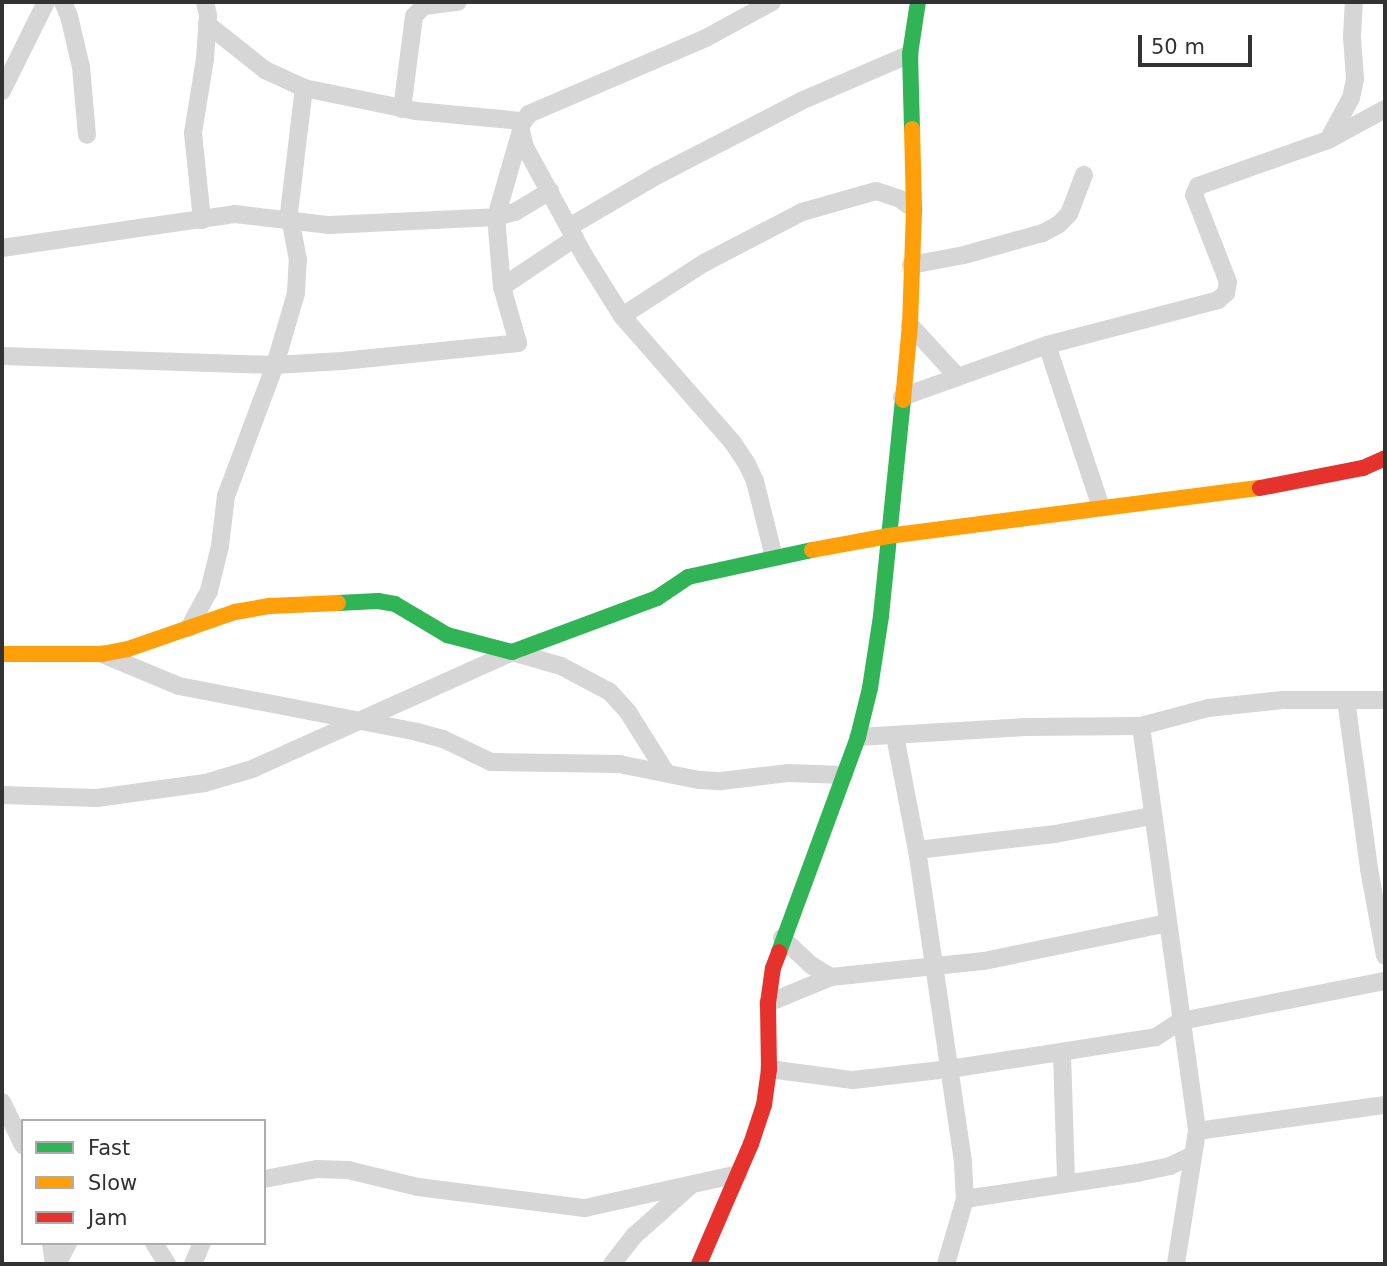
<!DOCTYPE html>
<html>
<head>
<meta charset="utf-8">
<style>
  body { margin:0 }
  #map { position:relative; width:1387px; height:1266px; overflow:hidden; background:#fff; font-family:"DejaVu Sans",sans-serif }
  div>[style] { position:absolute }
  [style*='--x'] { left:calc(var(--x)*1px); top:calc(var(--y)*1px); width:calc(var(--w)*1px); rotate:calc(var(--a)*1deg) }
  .street>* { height:18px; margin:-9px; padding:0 9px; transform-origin:9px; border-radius:9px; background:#d6d6d6 }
  .fast>* { height:16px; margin:-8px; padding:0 8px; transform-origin:8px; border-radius:8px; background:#30b455 }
  .slow>* { height:16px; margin:-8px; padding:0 8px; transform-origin:8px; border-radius:8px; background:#ff9f0a }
  .jam>* { height:16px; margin:-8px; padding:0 8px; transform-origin:8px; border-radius:8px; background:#e5322d }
  span { translate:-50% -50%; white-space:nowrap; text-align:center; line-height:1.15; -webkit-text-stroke:7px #fff; paint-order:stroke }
  .frame { position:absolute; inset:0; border:4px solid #323232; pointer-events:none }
  .legend { position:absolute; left:21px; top:1119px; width:245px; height:126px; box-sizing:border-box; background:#fff; border:2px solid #adadad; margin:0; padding:9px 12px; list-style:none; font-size:21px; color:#323232 }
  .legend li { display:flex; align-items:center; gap:14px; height:35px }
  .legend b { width:35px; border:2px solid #adadad }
  .scale { position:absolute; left:1138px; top:35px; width:114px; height:32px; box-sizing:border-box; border:4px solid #323232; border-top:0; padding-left:9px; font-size:21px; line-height:24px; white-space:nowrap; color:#323232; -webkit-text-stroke:5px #fff; paint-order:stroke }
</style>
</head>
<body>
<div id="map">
  <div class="street">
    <div style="--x:63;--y:2;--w:15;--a:67"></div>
    <div style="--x:69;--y:16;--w:52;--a:76.8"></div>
    <div style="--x:81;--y:67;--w:68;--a:85"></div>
    <div style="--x:772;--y:2;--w:75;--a:151.4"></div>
    <div style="--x:706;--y:38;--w:193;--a:156.8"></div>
    <div style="--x:529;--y:114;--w:15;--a:127"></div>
    <div style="--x:520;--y:126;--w:22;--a:77"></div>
    <div style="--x:525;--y:147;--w:125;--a:61.4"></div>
    <div style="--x:585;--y:257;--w:70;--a:57.9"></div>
    <div style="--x:622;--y:316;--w:169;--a:48.8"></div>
    <div style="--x:733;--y:443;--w:25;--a:56"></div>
    <div style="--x:747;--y:464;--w:19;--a:65"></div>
    <div style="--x:755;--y:481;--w:78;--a:76"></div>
    <div style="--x:207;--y:24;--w:74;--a:38.4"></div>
    <div style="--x:265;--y:70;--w:43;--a:24.8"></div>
    <div style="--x:304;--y:88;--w:114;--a:11.6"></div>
    <div style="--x:416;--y:111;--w:105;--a:5.4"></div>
    <div style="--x:2;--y:91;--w:99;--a:-63.7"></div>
    <div style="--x:402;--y:109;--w:94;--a:-82.6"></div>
    <div style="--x:414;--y:16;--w:14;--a:-45"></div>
    <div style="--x:424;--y:6;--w:34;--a:-7"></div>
    <div style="--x:1328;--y:140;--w:48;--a:-61.3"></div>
    <div style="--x:1351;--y:98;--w:19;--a:-78"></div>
    <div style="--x:1355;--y:79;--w:42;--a:-94.1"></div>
    <div style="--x:1352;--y:37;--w:35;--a:-87"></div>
    <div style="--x:202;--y:220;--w:87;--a:-95.9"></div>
    <div style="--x:193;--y:133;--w:75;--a:-80.8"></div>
    <div style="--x:205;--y:59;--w:44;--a:-86.1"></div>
    <div style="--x:208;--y:15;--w:13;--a:-103"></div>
    <div style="--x:569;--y:227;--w:101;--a:-30.4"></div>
    <div style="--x:656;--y:176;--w:163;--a:-27.3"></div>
    <div style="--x:801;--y:101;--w:119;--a:-23.3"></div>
    <div style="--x:2;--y:248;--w:235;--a:-8.3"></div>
    <div style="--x:235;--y:214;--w:95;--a:6.7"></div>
    <div style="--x:329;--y:225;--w:167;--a:-2.7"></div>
    <div style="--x:496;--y:217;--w:20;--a:-15"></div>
    <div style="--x:515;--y:212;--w:41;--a:-31"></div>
    <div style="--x:911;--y:265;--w:54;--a:-10.7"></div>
    <div style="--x:964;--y:255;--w:82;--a:-15.6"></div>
    <div style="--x:1043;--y:233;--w:18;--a:-29"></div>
    <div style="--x:1059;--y:224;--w:14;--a:-45"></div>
    <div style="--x:1069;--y:214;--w:42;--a:-69"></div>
    <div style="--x:502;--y:287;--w:88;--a:-33.9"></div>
    <div style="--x:622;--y:316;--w:98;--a:-32.9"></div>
    <div style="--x:704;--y:263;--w:110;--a:-27.5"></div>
    <div style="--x:802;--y:212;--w:77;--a:-15.8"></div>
    <div style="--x:876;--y:191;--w:25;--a:18"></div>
    <div style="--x:900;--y:199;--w:17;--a:36"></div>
    <div style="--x:910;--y:325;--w:68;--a:47.4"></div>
    <div style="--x:1047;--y:345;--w:171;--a:71.6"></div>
    <div style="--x:2;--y:356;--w:273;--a:1.9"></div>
    <div style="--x:275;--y:365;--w:67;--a:-3.4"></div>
    <div style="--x:342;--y:361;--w:177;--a:-5.8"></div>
    <div style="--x:518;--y:343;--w:58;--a:-105.9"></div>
    <div style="--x:502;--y:287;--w:70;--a:-94.9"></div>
    <div style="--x:496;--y:217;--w:86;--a:-73.9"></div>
    <div style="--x:902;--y:397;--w:154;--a:-19.7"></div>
    <div style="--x:1047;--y:345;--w:177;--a:-14.7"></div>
    <div style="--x:1218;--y:300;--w:11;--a:-41"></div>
    <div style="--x:1226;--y:293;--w:11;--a:-80"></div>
    <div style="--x:1228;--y:282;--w:93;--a:-111.3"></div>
    <div style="--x:1194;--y:195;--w:10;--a:-66"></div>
    <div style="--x:1198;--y:186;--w:138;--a:-19.5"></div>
    <div style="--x:1328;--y:140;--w:65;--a:-28.5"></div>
    <div style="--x:189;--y:628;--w:42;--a:-61.6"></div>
    <div style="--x:209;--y:591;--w:46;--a:-76.3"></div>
    <div style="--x:220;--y:546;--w:50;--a:-83.2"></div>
    <div style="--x:226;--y:496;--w:140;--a:-69.5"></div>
    <div style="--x:275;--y:365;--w:75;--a:-73.7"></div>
    <div style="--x:296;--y:293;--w:33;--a:-87"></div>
    <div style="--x:298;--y:260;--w:48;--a:-100.8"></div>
    <div style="--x:289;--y:213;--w:126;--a:-83.2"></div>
    <div style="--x:102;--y:654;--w:83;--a:22.6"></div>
    <div style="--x:179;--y:686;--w:242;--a:10.9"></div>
    <div style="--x:417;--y:732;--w:27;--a:15"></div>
    <div style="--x:443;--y:739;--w:53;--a:25.6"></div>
    <div style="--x:491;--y:762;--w:128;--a:0.9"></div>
    <div style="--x:619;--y:764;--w:82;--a:11.3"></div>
    <div style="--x:699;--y:780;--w:22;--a:3"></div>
    <div style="--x:721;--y:781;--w:67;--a:-6.8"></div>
    <div style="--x:788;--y:773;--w:56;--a:2"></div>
    <div style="--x:1346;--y:700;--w:171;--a:82.2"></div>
    <div style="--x:1369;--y:869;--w:88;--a:79.6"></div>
    <div style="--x:1141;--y:726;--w:409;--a:82.1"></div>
    <div style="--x:1197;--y:1131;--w:135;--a:99"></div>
    <div style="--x:895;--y:736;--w:116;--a:79.1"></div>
    <div style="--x:917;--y:850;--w:316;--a:81.6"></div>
    <div style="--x:963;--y:1163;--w:36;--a:87"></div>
    <div style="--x:965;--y:1199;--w:68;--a:106.3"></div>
    <div style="--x:858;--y:737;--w:167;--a:-3.4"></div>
    <div style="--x:1025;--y:727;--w:116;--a:-0.5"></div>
    <div style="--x:1141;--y:726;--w:69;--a:-15"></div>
    <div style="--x:1208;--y:708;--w:75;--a:-6.1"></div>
    <div style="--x:1283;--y:700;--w:102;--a:0"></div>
    <div style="--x:2;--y:795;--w:95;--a:1.8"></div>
    <div style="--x:97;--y:798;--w:109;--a:-7.9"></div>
    <div style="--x:205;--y:783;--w:49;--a:-16.6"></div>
    <div style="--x:252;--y:769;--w:285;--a:-24.2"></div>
    <div style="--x:512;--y:652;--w:51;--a:15.9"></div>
    <div style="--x:561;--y:666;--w:55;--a:28"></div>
    <div style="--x:610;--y:692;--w:27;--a:48"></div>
    <div style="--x:628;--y:712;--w:70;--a:57.9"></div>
    <div style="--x:917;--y:850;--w:139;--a:-6.6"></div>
    <div style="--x:1055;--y:834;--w:99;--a:-10.5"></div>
    <div style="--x:782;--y:938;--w:40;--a:43"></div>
    <div style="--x:811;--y:965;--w:23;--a:31"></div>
    <div style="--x:768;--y:1003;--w:68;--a:-22.4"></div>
    <div style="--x:831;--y:977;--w:154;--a:-6"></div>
    <div style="--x:984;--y:961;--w:187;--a:-11.7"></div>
    <div style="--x:1062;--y:1053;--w:130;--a:88.2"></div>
    <div style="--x:769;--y:1069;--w:85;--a:7.5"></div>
    <div style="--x:853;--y:1080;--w:98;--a:-6.5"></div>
    <div style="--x:950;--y:1069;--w:208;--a:-8.8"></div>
    <div style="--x:1156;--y:1037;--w:30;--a:-33"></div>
    <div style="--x:1181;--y:1021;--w:208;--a:-11.1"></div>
    <div style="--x:2;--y:1102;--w:48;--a:64"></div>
    <div style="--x:1197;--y:1131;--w:190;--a:-7.9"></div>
    <div style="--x:264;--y:1179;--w:54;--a:-10.7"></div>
    <div style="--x:317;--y:1169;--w:31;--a:2"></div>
    <div style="--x:348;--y:1170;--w:72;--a:13.7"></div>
    <div style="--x:418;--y:1187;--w:168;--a:7.2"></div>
    <div style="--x:585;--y:1208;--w:157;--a:-12.5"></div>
    <div style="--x:965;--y:1199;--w:174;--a:-8.6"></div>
    <div style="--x:1137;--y:1173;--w:34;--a:-12"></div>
    <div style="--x:1170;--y:1166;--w:25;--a:-26"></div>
    <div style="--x:51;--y:1243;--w:21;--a:82"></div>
    <div style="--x:154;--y:1243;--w:25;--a:58"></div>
    <div style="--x:57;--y:1264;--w:24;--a:-62"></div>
    <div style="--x:193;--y:1264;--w:23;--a:-67"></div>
    <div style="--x:612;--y:1264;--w:37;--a:-52"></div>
    <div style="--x:635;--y:1235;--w:74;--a:-41.7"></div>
  </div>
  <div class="fast">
    <div style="--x:912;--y:129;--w:75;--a:-91.5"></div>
    <div style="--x:910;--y:54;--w:53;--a:-81.3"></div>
    <div style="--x:338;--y:603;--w:40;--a:-2.9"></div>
    <div style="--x:378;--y:601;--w:17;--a:10"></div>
    <div style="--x:395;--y:604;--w:61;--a:30.8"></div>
    <div style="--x:447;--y:635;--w:67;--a:14.7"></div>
    <div style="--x:512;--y:652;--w:155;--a:-20.4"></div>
    <div style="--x:657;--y:598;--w:37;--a:-34"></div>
    <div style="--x:688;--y:577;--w:127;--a:-12.3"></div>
    <div style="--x:779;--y:952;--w:229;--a:-69.8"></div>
    <div style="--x:858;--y:737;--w:50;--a:-76.2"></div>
    <div style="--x:870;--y:688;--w:73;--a:-81.3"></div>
    <div style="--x:881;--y:616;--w:217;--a:-84.2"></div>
  </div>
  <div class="slow">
    <div style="--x:903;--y:400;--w:75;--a:-84.7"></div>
    <div style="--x:910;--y:325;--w:116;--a:-88"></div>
    <div style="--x:914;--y:209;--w:80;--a:-91.4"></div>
    <div style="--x:812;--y:550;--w:77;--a:-10.4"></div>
    <div style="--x:888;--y:536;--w:375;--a:-7.4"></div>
    <div style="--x:2;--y:654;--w:100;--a:0"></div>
    <div style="--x:102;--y:654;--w:26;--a:-11"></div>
    <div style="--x:128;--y:649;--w:113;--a:-19.1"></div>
    <div style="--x:235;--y:612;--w:36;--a:-10"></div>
    <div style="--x:270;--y:606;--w:68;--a:-2.5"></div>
  </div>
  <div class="jam">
    <div style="--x:1260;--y:488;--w:105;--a:-11"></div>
    <div style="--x:1363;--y:468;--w:24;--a:-24"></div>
    <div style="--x:699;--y:1264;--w:131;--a:-66.6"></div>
    <div style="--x:751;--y:1144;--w:41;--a:-71.6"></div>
    <div style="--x:764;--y:1105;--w:36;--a:-82"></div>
    <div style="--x:769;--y:1069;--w:66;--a:-90.9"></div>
    <div style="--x:768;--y:1003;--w:35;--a:-82"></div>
    <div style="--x:773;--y:968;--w:17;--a:-69"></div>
  </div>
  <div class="frame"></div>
  <ul class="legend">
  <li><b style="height:9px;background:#30b455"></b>Fast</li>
  <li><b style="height:9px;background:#ff9f0a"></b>Slow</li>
  <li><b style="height:9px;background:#e5322d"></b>Jam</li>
  </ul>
  <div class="scale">50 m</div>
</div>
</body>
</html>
